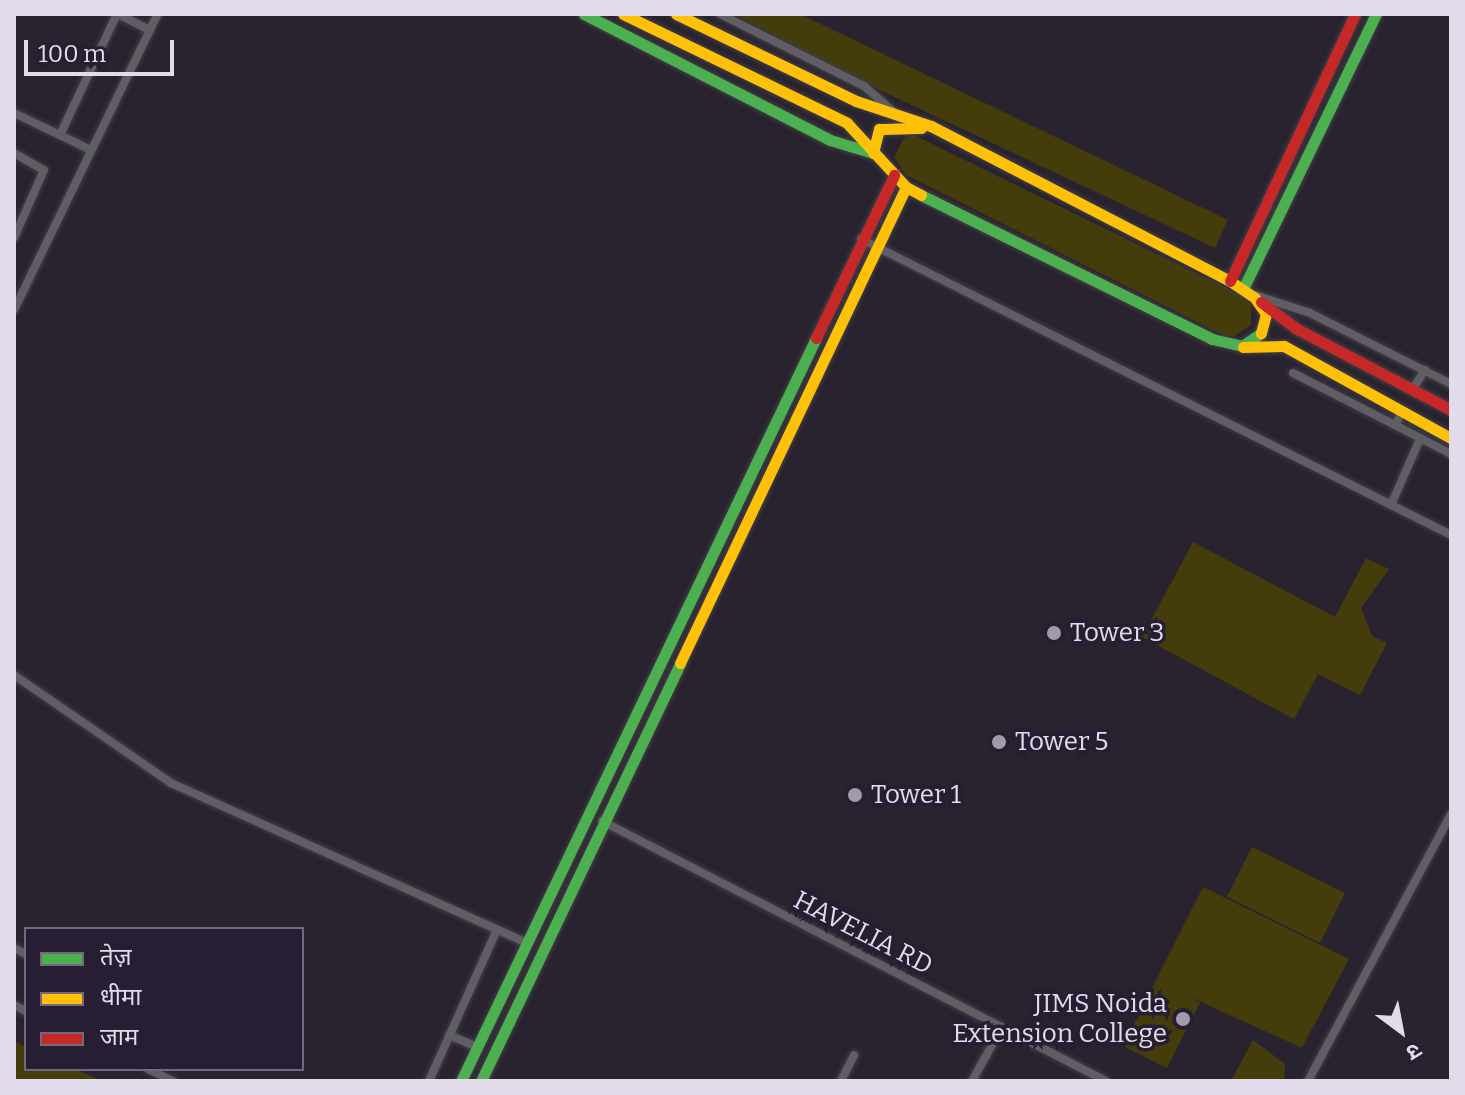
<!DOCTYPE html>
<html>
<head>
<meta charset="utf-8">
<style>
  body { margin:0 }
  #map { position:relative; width:1465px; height:1095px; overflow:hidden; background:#28232e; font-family:Bitter,"Noto Sans Devanagari",serif }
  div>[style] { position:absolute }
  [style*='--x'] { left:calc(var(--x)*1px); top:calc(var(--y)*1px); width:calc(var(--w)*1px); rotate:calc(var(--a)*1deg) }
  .green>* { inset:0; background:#443d0b }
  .roads { filter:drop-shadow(0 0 2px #423e47) drop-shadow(0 0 2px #423e47) }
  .street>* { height:8px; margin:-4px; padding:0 4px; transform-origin:4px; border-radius:4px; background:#605d64 }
  .fast>* { height:11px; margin:-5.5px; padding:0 5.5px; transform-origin:5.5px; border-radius:5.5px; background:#4caf50 }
  .slow>* { height:11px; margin:-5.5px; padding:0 5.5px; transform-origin:5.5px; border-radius:5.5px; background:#ffc107 }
  .jam>* { height:11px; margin:-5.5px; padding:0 5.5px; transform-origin:5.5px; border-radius:5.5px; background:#c62828 }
  .dots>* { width:22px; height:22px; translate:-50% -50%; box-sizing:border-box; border:4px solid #281e33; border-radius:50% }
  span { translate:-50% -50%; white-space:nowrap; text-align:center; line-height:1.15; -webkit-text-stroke:7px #281e33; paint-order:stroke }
  .poi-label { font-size:26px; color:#e1dbea }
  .left { translate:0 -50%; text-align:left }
  .right { translate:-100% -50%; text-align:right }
  .street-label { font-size:26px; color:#e1dbea }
  .frame { position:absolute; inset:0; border:16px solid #e1dbea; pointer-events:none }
  .legend { position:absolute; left:24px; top:927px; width:280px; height:144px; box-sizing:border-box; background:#281e33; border:2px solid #726a7c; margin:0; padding:10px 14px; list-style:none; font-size:24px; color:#e1dbea }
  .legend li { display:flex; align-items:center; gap:16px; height:40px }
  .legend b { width:40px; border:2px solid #726a7c }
  .north { position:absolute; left:1361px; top:991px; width:80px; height:80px; -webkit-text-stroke:6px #281e33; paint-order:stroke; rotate:148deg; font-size:22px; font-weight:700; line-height:32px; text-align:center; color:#e1dbea }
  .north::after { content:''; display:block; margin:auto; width:28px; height:36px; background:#e1dbea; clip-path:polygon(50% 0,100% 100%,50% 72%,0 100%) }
  .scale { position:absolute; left:24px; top:40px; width:150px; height:36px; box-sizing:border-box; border:4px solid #e1dbea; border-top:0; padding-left:10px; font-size:24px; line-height:28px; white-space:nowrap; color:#e1dbea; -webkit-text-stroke:6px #281e33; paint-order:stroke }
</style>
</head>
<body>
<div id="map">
  <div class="green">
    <div style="clip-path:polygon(733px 14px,800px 14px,1228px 220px,1215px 248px,884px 92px)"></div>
    <div style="clip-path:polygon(914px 135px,1245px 297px,1251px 305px,1251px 325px,1235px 336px,1225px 336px,906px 175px,894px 157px,904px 138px)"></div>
    <div style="clip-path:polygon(1193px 542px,1335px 617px,1366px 558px,1389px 569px,1361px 608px,1372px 636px,1387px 643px,1360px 695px,1318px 674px,1294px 719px,1142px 637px)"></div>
    <div style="clip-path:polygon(1252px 847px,1345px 893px,1320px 943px,1227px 897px)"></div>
    <div style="clip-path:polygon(1203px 887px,1349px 959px,1302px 1048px,1190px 997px,1200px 1003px,1167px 1068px,1123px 1046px)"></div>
    <div style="clip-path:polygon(1253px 1040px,1285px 1064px,1284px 1081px,1231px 1081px)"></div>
    <div style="clip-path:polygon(14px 1041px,26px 1047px,26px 1069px,75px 1069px,102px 1081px,14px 1081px)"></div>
  </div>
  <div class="roads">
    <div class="street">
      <div style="--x:118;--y:14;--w:36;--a:27"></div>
      <div style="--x:720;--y:14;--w:161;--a:26.6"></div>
      <div style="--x:864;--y:86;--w:38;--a:41"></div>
      <div style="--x:14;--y:113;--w:51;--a:25.6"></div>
      <div style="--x:60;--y:135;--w:134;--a:-64.8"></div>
      <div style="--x:60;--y:135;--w:34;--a:26"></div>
      <div style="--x:14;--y:153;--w:34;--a:30"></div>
      <div style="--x:44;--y:170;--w:74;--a:113.8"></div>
      <div style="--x:861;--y:239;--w:660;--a:26.64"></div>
      <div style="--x:1255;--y:295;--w:58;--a:18.1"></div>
      <div style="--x:1310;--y:313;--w:158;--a:26.7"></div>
      <div style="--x:14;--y:310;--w:329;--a:-64.1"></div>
      <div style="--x:1293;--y:373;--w:114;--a:27"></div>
      <div style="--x:1412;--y:390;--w:24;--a:-57"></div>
      <div style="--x:1402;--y:413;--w:14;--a:120"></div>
      <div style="--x:1395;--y:425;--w:63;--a:27.4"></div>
      <div style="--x:1391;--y:505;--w:72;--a:-66.3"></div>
      <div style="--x:14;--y:675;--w:191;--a:34.5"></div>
      <div style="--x:171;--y:783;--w:390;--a:24.2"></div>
      <div style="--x:602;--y:821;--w:567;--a:27.29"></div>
      <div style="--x:14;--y:948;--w:13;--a:27"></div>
      <div style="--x:14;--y:1005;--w:13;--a:27"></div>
      <div style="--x:449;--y:1035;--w:30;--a:23"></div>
      <div style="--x:148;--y:1069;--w:28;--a:26"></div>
      <div style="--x:429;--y:1081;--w:166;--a:-65.8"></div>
      <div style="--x:841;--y:1081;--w:29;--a:-63"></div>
      <div style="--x:972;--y:1081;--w:62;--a:-60.9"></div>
      <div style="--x:1308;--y:1081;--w:303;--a:-61.8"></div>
    </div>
    <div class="fast">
      <div style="--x:584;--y:14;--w:276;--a:27.1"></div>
      <div style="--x:830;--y:140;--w:45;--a:16.8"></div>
      <div style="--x:921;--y:195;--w:325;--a:26.3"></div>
      <div style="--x:1212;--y:339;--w:31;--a:13"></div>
      <div style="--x:1242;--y:346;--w:23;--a:-34"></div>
      <div style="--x:1243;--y:289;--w:305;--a:-64.2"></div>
      <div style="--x:461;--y:1081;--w:823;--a:-64.46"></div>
      <div style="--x:481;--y:1081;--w:463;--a:-64.5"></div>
    </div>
    <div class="slow">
      <div style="--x:623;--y:14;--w:249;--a:25.9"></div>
      <div style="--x:847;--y:123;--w:87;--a:47.3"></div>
      <div style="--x:906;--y:187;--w:17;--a:28"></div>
      <div style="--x:676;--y:14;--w:200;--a:25.8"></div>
      <div style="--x:856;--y:101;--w:79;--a:18.4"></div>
      <div style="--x:931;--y:126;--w:337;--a:27.4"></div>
      <div style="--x:1230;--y:281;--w:30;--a:34"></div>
      <div style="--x:1255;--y:298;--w:19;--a:55"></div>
      <div style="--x:1266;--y:314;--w:20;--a:105"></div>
      <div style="--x:873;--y:153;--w:25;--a:-76"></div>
      <div style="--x:879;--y:129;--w:42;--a:-1.4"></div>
      <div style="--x:1243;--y:347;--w:41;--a:-1.4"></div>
      <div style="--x:1284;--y:346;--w:191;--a:28.9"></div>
      <div style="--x:680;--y:663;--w:527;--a:-64.6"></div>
    </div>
    <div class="jam">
      <div style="--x:1230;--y:281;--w:295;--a:-64.9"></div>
      <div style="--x:1261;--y:302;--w:45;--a:36.9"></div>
      <div style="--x:1297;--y:329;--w:174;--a:27.7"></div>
      <div style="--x:816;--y:338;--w:181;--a:-64.4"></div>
    </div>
  </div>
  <div class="dots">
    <div style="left:1054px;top:633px;background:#a09ba8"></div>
    <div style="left:999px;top:742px;background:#a09ba8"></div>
    <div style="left:855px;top:795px;background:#a09ba8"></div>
    <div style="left:1183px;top:1019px;background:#a09ba8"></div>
  </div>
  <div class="poi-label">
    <span class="left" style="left:1070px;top:633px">Tower 3</span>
    <span class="left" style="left:1015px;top:742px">Tower 5</span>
    <span class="left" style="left:871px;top:795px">Tower 1</span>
    <span class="right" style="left:1167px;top:1019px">JIMS Noida<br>Extension College</span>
  </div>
  <div class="street-label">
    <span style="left:863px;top:933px;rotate:27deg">HAVELIA RD</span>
  </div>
  <div class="frame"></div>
  <ul class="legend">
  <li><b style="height:10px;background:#4caf50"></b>तेज़</li>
  <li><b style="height:10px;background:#ffc107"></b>धीमा</li>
  <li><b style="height:10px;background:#c62828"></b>जाम</li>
  </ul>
  <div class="north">उ</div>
  <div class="scale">100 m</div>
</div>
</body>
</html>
